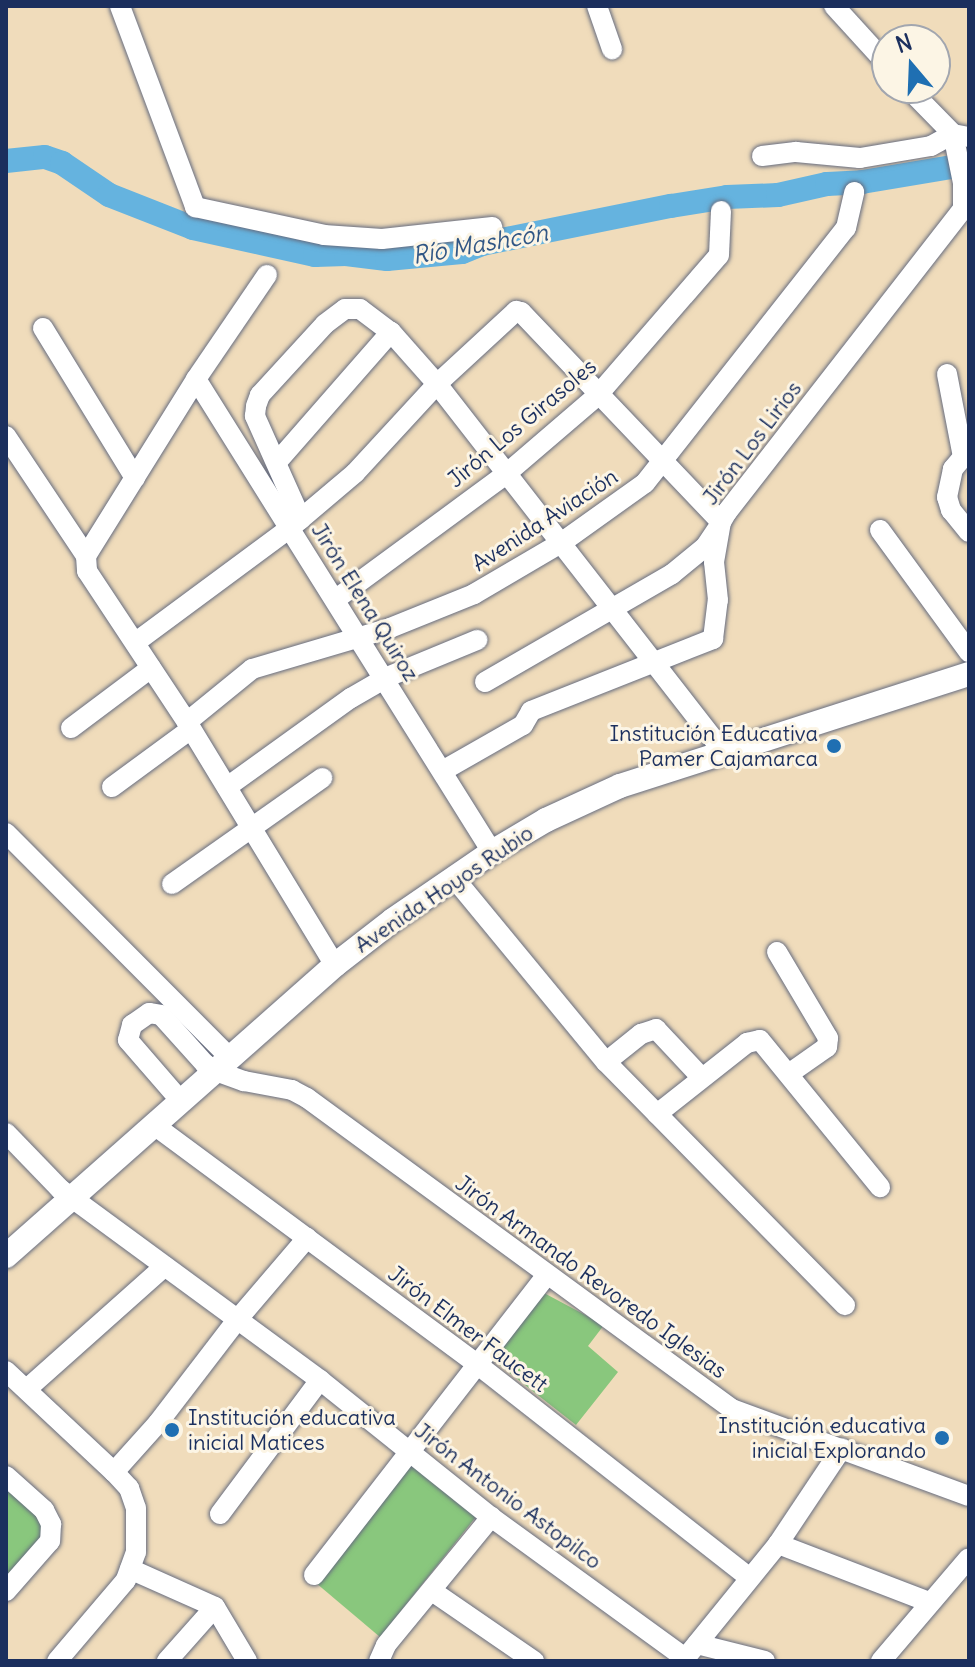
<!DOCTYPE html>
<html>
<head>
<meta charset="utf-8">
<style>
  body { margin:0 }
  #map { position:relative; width:975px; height:1667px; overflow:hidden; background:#f0dcbb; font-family:Delius,sans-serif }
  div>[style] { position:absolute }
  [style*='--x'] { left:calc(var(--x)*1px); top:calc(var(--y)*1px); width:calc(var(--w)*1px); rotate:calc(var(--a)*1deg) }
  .green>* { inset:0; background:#89c77d }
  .river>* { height:24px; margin:-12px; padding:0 12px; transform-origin:12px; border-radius:12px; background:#65b3df }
  .roads { filter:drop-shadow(0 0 2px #666c7f) drop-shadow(0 0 2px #666c7f) }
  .minor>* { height:20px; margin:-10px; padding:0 10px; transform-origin:10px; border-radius:10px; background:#fff }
  .major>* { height:24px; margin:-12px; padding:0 12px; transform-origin:12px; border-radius:12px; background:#fff }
  .dots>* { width:22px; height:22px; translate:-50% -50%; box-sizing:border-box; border:4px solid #fcf5e5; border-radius:50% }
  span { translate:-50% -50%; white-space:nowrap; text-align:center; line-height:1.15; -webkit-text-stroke:6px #fcf5e5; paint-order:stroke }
  .street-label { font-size:22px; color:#1b2f5e }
  .poi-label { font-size:22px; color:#1b2f5e }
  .right { translate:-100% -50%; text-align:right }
  .left { translate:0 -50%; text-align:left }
  .water-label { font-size:24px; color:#315785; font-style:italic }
  .frame { position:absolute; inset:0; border:8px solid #1b2f5e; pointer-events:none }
  .north { position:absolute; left:871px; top:24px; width:80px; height:80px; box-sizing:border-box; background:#fcf5e5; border:2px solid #a2a6af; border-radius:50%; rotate:341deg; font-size:22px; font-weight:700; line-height:32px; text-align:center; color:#1b2f5e }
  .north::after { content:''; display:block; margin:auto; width:28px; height:36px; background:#1f6fb2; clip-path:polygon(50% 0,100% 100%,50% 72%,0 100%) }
</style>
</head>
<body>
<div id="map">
  <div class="green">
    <div style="clip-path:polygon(544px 1293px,604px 1325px,588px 1346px,618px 1372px,576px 1425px,493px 1360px)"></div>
    <div style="clip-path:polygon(411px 1460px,479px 1513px,380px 1637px,316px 1583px)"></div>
    <div style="clip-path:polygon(6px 1485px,40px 1517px,42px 1537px,6px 1578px)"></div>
  </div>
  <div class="river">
    <div style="--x:6;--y:161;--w:39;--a:-6"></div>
    <div style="--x:45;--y:157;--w:18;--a:19"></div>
    <div style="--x:62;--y:163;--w:57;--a:34.2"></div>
    <div style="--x:109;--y:195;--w:90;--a:21.4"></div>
    <div style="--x:193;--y:228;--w:125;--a:12.5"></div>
    <div style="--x:315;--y:255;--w:31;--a:-2"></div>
    <div style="--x:346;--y:254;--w:41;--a:7"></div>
    <div style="--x:387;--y:259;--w:75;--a:-5.3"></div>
    <div style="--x:462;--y:252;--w:22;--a:-22"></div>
    <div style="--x:482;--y:244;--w:193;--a:-11.4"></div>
    <div style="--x:671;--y:206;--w:57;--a:-9.1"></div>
    <div style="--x:727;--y:197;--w:51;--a:-2.2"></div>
    <div style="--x:778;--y:195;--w:50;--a:-12.7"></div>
    <div style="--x:827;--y:184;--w:35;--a:-3"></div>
    <div style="--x:862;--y:182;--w:109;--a:-9.5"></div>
  </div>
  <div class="roads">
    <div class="minor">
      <div style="--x:120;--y:6;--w:215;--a:69.5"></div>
      <div style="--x:195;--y:207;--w:132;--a:12.2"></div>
      <div style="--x:324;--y:235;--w:58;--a:3.9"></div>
      <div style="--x:382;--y:239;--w:111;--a:-6.2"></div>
      <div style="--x:597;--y:6;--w:46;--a:70.8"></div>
      <div style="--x:834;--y:6;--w:79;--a:47.6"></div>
      <div style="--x:762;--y:156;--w:34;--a:-7"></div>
      <div style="--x:796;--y:152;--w:64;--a:5.4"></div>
      <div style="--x:860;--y:158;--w:72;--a:-9.6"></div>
      <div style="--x:931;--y:146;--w:25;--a:-29"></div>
      <div style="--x:953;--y:134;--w:16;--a:11"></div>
      <div style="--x:43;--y:328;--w:176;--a:58.5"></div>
      <div style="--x:947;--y:374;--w:85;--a:79.1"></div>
      <div style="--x:963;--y:457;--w:16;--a:130"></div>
      <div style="--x:953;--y:469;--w:29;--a:102"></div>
      <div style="--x:947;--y:497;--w:14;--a:73"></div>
      <div style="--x:951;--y:510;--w:28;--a:51"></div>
      <div style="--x:196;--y:379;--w:558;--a:57.96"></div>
      <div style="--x:6;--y:436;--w:144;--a:56.3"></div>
      <div style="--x:277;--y:462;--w:173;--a:-48.8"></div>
      <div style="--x:301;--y:519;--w:113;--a:-114.1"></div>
      <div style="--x:255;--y:416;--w:10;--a:-84"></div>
      <div style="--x:256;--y:406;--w:12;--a:-70"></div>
      <div style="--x:260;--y:395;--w:96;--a:-47.5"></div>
      <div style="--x:325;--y:324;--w:25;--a:-37"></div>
      <div style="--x:345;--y:309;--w:15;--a:0"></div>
      <div style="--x:360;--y:309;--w:39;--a:37"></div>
      <div style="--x:391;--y:332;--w:69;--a:48.5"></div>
      <div style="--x:437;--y:384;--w:465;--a:52.1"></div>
      <div style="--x:880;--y:530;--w:151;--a:53.9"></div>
      <div style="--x:86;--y:556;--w:15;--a:86"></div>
      <div style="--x:87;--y:571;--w:181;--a:56.5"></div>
      <div style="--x:187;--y:722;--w:285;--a:58.7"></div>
      <div style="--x:86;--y:556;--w:208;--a:-58.1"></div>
      <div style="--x:196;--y:379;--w:126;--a:-55.7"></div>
      <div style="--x:336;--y:599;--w:211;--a:-36.3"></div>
      <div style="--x:506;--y:474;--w:120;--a:-40.6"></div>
      <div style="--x:597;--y:396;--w:186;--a:-49.1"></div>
      <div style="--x:719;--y:255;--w:44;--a:-87.4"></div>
      <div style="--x:136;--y:642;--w:192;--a:-36.5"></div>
      <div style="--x:290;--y:528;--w:85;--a:-40.2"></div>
      <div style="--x:355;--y:473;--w:121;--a:-47.3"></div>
      <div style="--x:437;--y:384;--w:108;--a:-42.7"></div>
      <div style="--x:516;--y:311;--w:5;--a:11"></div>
      <div style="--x:521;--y:312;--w:290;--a:46.4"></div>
      <div style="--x:485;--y:682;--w:216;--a:-30"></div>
      <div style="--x:672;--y:574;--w:43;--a:-39.3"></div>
      <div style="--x:705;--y:547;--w:22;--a:-56"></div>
      <div style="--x:187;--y:722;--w:84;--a:-39.2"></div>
      <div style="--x:252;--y:669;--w:144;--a:-16.5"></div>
      <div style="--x:390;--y:628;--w:91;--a:-22"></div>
      <div style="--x:474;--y:594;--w:101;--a:-30.4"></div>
      <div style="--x:561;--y:543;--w:103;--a:-35.5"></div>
      <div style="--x:645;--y:483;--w:325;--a:-51.8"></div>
      <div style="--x:846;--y:228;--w:37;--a:-77"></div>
      <div style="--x:71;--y:728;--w:100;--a:-36.9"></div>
      <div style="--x:444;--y:770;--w:91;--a:-29.7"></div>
      <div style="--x:523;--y:725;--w:16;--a:-60"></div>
      <div style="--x:531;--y:711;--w:196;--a:-21.6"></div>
      <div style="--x:713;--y:639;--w:39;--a:-83"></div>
      <div style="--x:718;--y:600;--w:38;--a:-96"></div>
      <div style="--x:714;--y:562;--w:41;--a:-80.1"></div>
      <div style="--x:721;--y:522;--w:12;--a:-59"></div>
      <div style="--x:727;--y:512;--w:384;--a:-52.1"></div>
      <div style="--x:963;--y:209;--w:26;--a:-90"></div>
      <div style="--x:963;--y:183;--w:50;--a:-101.5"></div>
      <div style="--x:953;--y:134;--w:64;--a:-134.4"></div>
      <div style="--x:112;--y:787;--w:98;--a:-36.3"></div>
      <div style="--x:227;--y:787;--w:153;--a:-35.7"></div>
      <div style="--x:351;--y:698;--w:39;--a:-30"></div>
      <div style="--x:385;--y:678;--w:100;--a:-22.4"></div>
      <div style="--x:6;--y:833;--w:306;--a:45.1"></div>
      <div style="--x:455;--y:879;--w:237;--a:50.5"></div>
      <div style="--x:606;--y:1062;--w:341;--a:45.5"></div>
      <div style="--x:172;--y:884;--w:184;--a:-35.2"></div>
      <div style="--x:777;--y:952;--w:100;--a:59.3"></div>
      <div style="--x:828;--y:1038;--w:9;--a:96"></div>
      <div style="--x:827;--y:1047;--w:45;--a:144.9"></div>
      <div style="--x:606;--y:1062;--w:45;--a:-38.7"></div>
      <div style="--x:641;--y:1034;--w:16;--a:-18"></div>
      <div style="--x:656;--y:1029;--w:66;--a:46.8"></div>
      <div style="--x:173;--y:1092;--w:69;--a:-130.9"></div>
      <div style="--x:128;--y:1040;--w:16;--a:-75"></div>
      <div style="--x:132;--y:1025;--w:21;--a:-35"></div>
      <div style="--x:149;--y:1013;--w:12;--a:9"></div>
      <div style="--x:161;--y:1015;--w:66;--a:48.1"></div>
      <div style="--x:205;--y:1064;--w:13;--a:32"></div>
      <div style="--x:216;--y:1071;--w:30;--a:20"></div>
      <div style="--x:244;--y:1081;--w:49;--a:10.6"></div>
      <div style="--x:292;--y:1090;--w:17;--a:28"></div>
      <div style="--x:307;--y:1098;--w:527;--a:36.2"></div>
      <div style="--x:732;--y:1409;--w:252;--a:20.2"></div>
      <div style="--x:657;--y:1114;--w:115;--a:-38.3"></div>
      <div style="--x:747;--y:1043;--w:13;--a:-13"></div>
      <div style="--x:760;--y:1040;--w:190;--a:50.8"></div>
      <div style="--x:154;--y:1125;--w:408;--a:36.5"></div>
      <div style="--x:482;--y:1368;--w:339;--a:38.1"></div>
      <div style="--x:6;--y:1133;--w:78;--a:46"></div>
      <div style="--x:60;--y:1189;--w:323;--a:36.3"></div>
      <div style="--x:320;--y:1380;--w:219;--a:38.7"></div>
      <div style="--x:491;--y:1517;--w:240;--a:36"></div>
      <div style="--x:6;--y:1371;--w:148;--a:43.1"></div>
      <div style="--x:114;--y:1472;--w:22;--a:47"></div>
      <div style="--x:129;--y:1488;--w:21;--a:71"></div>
      <div style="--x:136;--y:1508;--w:44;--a:90"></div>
      <div style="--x:136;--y:1552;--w:30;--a:110"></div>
      <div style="--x:126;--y:1580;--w:106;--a:130.4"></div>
      <div style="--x:28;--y:1388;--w:183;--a:-41.7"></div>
      <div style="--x:114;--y:1472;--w:66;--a:-48.1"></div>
      <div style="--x:158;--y:1423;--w:130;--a:-52.5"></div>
      <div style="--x:237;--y:1320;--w:108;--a:-49.5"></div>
      <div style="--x:6;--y:1476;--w:51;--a:41.8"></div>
      <div style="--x:44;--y:1510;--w:16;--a:63"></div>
      <div style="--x:51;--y:1524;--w:17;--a:93"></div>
      <div style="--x:50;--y:1541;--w:67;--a:131.3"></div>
      <div style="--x:220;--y:1514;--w:167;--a:-53.3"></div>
      <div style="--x:778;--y:1544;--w:162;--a:21"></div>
      <div style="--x:130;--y:1569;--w:93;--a:24.1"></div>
      <div style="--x:215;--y:1607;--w:63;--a:59.3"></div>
      <div style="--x:314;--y:1575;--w:378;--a:-52.2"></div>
      <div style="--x:432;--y:1591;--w:124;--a:34.5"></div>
      <div style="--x:697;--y:1644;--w:70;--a:14"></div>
      <div style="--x:167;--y:1661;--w:72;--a:-48.4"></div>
      <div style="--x:379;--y:1661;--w:17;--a:-66"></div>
      <div style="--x:386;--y:1645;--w:166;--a:-50.6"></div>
      <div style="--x:683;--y:1661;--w:151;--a:-50.9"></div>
      <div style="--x:778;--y:1544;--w:115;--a:-56.3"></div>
      <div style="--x:881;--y:1661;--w:135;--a:-49.5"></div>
    </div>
    <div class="major">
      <div style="--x:6;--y:1256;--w:439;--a:-41.5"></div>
      <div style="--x:335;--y:965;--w:73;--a:-37.8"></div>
      <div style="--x:393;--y:920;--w:120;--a:-34.5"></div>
      <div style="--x:492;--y:852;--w:63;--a:-30.7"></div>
      <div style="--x:546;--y:820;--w:81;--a:-24.7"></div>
      <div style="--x:620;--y:786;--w:367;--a:-17.8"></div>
    </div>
  </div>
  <div class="dots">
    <div style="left:834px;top:746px;background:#1f6fb2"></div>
    <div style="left:172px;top:1430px;background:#1f6fb2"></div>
    <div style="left:942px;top:1438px;background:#1f6fb2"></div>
  </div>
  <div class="street-label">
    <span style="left:522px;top:423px;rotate:-40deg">Jirón Los Girasoles</span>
    <span style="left:752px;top:443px;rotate:-53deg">Jirón Los Lirios</span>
    <span style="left:545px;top:520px;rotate:-33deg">Avenida Aviación</span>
    <span style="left:365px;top:602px;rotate:58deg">Jirón Elena Quiroz</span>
    <span style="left:444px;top:889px;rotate:-34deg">Avenida Hoyos Rubio</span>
    <span style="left:591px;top:1277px;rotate:36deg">Jirón Armando Revoredo Iglesias</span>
    <span style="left:468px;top:1329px;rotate:37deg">Jirón Elmer Faucett</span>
    <span style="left:508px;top:1496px;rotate:37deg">Jirón Antonio Astopilco</span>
  </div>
  <div class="poi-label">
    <span class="right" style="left:818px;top:746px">Institución Educativa<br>Pamer Cajamarca</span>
    <span class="left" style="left:188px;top:1430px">Institución educativa<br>inicial Matices</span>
    <span class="right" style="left:926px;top:1438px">Institución educativa<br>inicial Explorando</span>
  </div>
  <div class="water-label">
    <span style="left:480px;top:244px;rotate:-10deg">Río Mashcón</span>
  </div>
  <div class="frame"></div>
  <div class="north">N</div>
</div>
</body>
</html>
